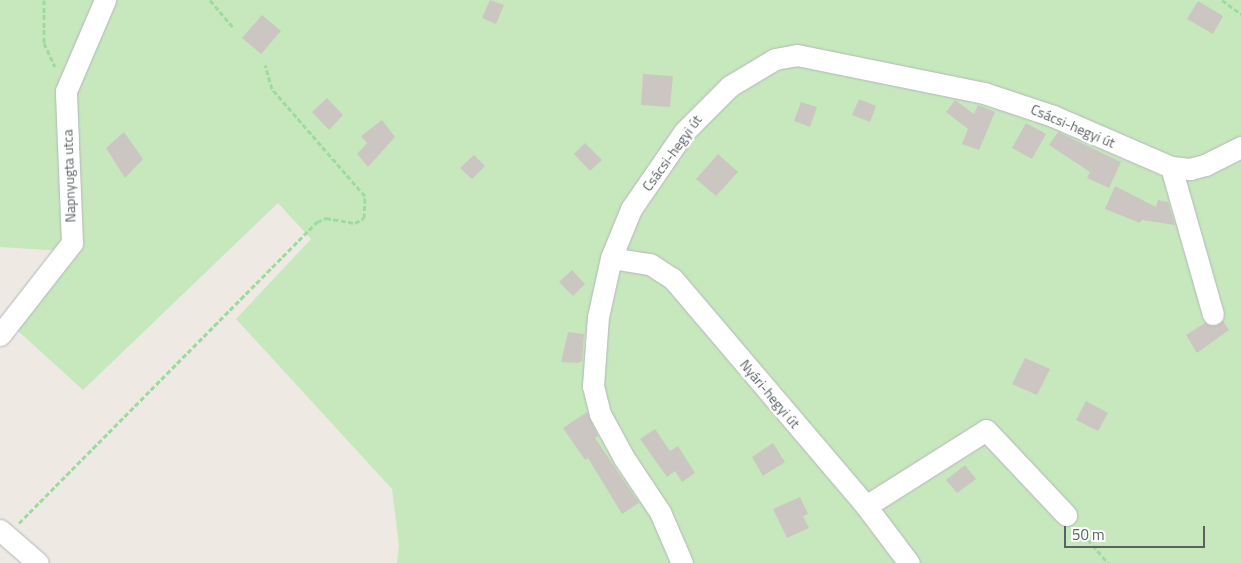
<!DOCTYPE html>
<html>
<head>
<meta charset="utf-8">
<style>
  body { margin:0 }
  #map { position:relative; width:1241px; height:563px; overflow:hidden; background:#eee9e2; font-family:"Titillium Web",sans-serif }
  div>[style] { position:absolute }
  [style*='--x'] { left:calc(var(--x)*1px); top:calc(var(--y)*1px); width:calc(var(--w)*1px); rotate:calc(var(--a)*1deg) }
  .green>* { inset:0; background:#c7e8bd }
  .building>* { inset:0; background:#cbc6c1 }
  .path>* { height:3px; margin-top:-1.5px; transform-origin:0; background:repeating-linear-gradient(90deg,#9fdaa1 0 5px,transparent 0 7.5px) }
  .roads { filter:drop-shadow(0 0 1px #b3b7bb) drop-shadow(0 0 1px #b3b7bb) }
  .minor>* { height:21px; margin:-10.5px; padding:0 10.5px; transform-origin:10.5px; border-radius:10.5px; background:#fff }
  span { translate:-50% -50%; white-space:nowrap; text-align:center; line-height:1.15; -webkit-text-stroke:4.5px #fff; paint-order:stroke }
  .street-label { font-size:14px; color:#5b6164 }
  .scale { position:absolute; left:1064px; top:526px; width:141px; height:22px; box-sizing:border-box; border:2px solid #5b6164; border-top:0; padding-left:6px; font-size:15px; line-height:18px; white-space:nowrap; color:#5b6164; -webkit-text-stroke:4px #fff; paint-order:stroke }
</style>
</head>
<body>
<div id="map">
  <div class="green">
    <div style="clip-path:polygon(0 0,1241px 0,1241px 563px,397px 563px,399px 546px,392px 489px,236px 319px,311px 239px,278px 203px,83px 390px,16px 329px,79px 252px,0 247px)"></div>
  </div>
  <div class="building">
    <div style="clip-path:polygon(490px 0,504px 5px,496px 24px,482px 18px)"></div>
    <div style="clip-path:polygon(1198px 1px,1223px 16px,1213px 34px,1187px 19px)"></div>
    <div style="clip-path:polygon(262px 15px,281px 31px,261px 54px,242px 38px)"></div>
    <div style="clip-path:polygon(643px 74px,673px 76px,670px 107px,641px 105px)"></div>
    <div style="clip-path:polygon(327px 98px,343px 115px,329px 130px,312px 112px)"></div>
    <div style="clip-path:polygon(859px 99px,876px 106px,870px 122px,852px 115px)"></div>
    <div style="clip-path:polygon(955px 100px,974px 114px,978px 105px,995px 112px,979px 150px,962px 144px,968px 129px,946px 112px)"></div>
    <div style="clip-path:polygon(801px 102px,817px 107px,810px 127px,794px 121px)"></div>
    <div style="clip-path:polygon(382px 120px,395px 137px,368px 167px,357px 154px,367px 143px,361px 136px)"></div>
    <div style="clip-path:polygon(1026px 123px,1046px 134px,1032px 159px,1012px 148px)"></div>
    <div style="clip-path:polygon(124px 132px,143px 159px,125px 178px,106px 148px)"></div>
    <div style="clip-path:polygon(1058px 132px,1121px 162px,1109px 188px,1087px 178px,1090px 172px,1049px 145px)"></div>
    <div style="clip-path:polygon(585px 143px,602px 160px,590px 171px,574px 154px)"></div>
    <div style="clip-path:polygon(718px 154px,738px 172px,716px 196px,696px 179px)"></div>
    <div style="clip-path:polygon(474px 155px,485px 166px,472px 179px,460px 168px)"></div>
    <div style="clip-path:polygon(1115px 186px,1156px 207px,1158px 200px,1168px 202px,1175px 225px,1142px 220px,1140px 223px,1105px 209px)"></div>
    <div style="clip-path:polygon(572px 270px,585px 284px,573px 296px,559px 282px)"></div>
    <div style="clip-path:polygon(1223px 321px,1229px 330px,1197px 353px,1186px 335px,1205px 323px,1216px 326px)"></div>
    <div style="clip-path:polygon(568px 332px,584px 334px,582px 361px,578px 363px,561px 362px)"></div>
    <div style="clip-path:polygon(1025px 358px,1050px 369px,1037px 395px,1012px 384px)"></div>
    <div style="clip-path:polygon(1086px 401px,1108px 413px,1098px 431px,1076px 420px)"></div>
    <div style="clip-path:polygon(587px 412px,598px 436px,595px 438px,639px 503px,622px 514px,588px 458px,585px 460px,563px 428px)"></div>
    <div style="clip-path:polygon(655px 429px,670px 451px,678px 446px,695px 473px,682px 482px,675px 471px,667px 477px,640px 439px)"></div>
    <div style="clip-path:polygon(773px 443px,785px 462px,763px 476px,752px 457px)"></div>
    <div style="clip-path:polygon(965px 465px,976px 479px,957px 493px,946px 480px)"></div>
    <div style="clip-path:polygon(800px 497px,808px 514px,803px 516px,809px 528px,787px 538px,773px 509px)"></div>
  </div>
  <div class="path">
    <div style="--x:44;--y:0;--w:43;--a:90"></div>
    <div style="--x:44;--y:43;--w:26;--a:65"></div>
    <div style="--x:210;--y:0;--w:35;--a:50"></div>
    <div style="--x:1222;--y:0;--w:24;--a:36"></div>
    <div style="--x:19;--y:523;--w:424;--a:-45.3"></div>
    <div style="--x:317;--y:222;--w:10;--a:-24"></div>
    <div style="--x:326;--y:218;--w:29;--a:10"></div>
    <div style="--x:355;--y:223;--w:10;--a:-29"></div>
    <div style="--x:364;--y:218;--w:22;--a:-87"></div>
    <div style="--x:365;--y:196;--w:142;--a:-131"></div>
    <div style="--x:272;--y:89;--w:25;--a:-106"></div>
    <div style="--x:1078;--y:528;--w:46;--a:49.4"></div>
  </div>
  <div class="roads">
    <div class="minor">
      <div style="--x:1171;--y:167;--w:153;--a:74.1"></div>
      <div style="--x:611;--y:258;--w:39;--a:9"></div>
      <div style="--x:650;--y:264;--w:27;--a:33"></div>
      <div style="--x:673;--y:279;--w:298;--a:49.6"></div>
      <div style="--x:866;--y:506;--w:71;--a:53"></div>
      <div style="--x:0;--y:335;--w:117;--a:-52"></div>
      <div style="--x:72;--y:243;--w:152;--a:-92.3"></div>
      <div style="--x:66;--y:91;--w:99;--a:-66.8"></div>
      <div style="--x:866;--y:506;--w:142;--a:-32.3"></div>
      <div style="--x:986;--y:430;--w:117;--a:46.7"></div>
      <div style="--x:0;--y:530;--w:50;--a:41"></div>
      <div style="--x:682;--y:563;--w:56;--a:-113.3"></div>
      <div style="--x:660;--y:512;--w:65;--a:-123.7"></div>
      <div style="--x:624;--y:458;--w:50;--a:-118.6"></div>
      <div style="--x:600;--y:414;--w:29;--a:-104"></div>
      <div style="--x:593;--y:386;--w:69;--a:-85.9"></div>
      <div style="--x:598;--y:317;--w:60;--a:-77.6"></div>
      <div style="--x:611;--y:258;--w:53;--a:-67.8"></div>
      <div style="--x:631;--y:209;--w:93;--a:-55.5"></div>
      <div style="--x:684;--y:132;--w:65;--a:-45"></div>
      <div style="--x:730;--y:86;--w:52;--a:-31"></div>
      <div style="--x:775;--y:59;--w:22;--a:-10"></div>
      <div style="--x:797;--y:55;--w:191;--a:11.5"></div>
      <div style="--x:984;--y:93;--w:73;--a:18.4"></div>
      <div style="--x:1053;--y:116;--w:129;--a:23.4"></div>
      <div style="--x:1171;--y:167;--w:19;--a:6"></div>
      <div style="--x:1190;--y:169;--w:16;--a:-15"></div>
      <div style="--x:1205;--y:165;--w:40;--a:-26.6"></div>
    </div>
  </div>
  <div class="street-label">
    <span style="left:1073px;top:126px;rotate:23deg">Csácsi-hegyi út</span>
    <span style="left:672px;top:153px;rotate:-54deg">Csácsi-hegyi út</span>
    <span style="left:69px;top:176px;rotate:-92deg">Napnyugta utca</span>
    <span style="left:770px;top:394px;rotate:50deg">Nyári-hegyi út</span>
  </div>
  <div class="scale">50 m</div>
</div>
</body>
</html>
